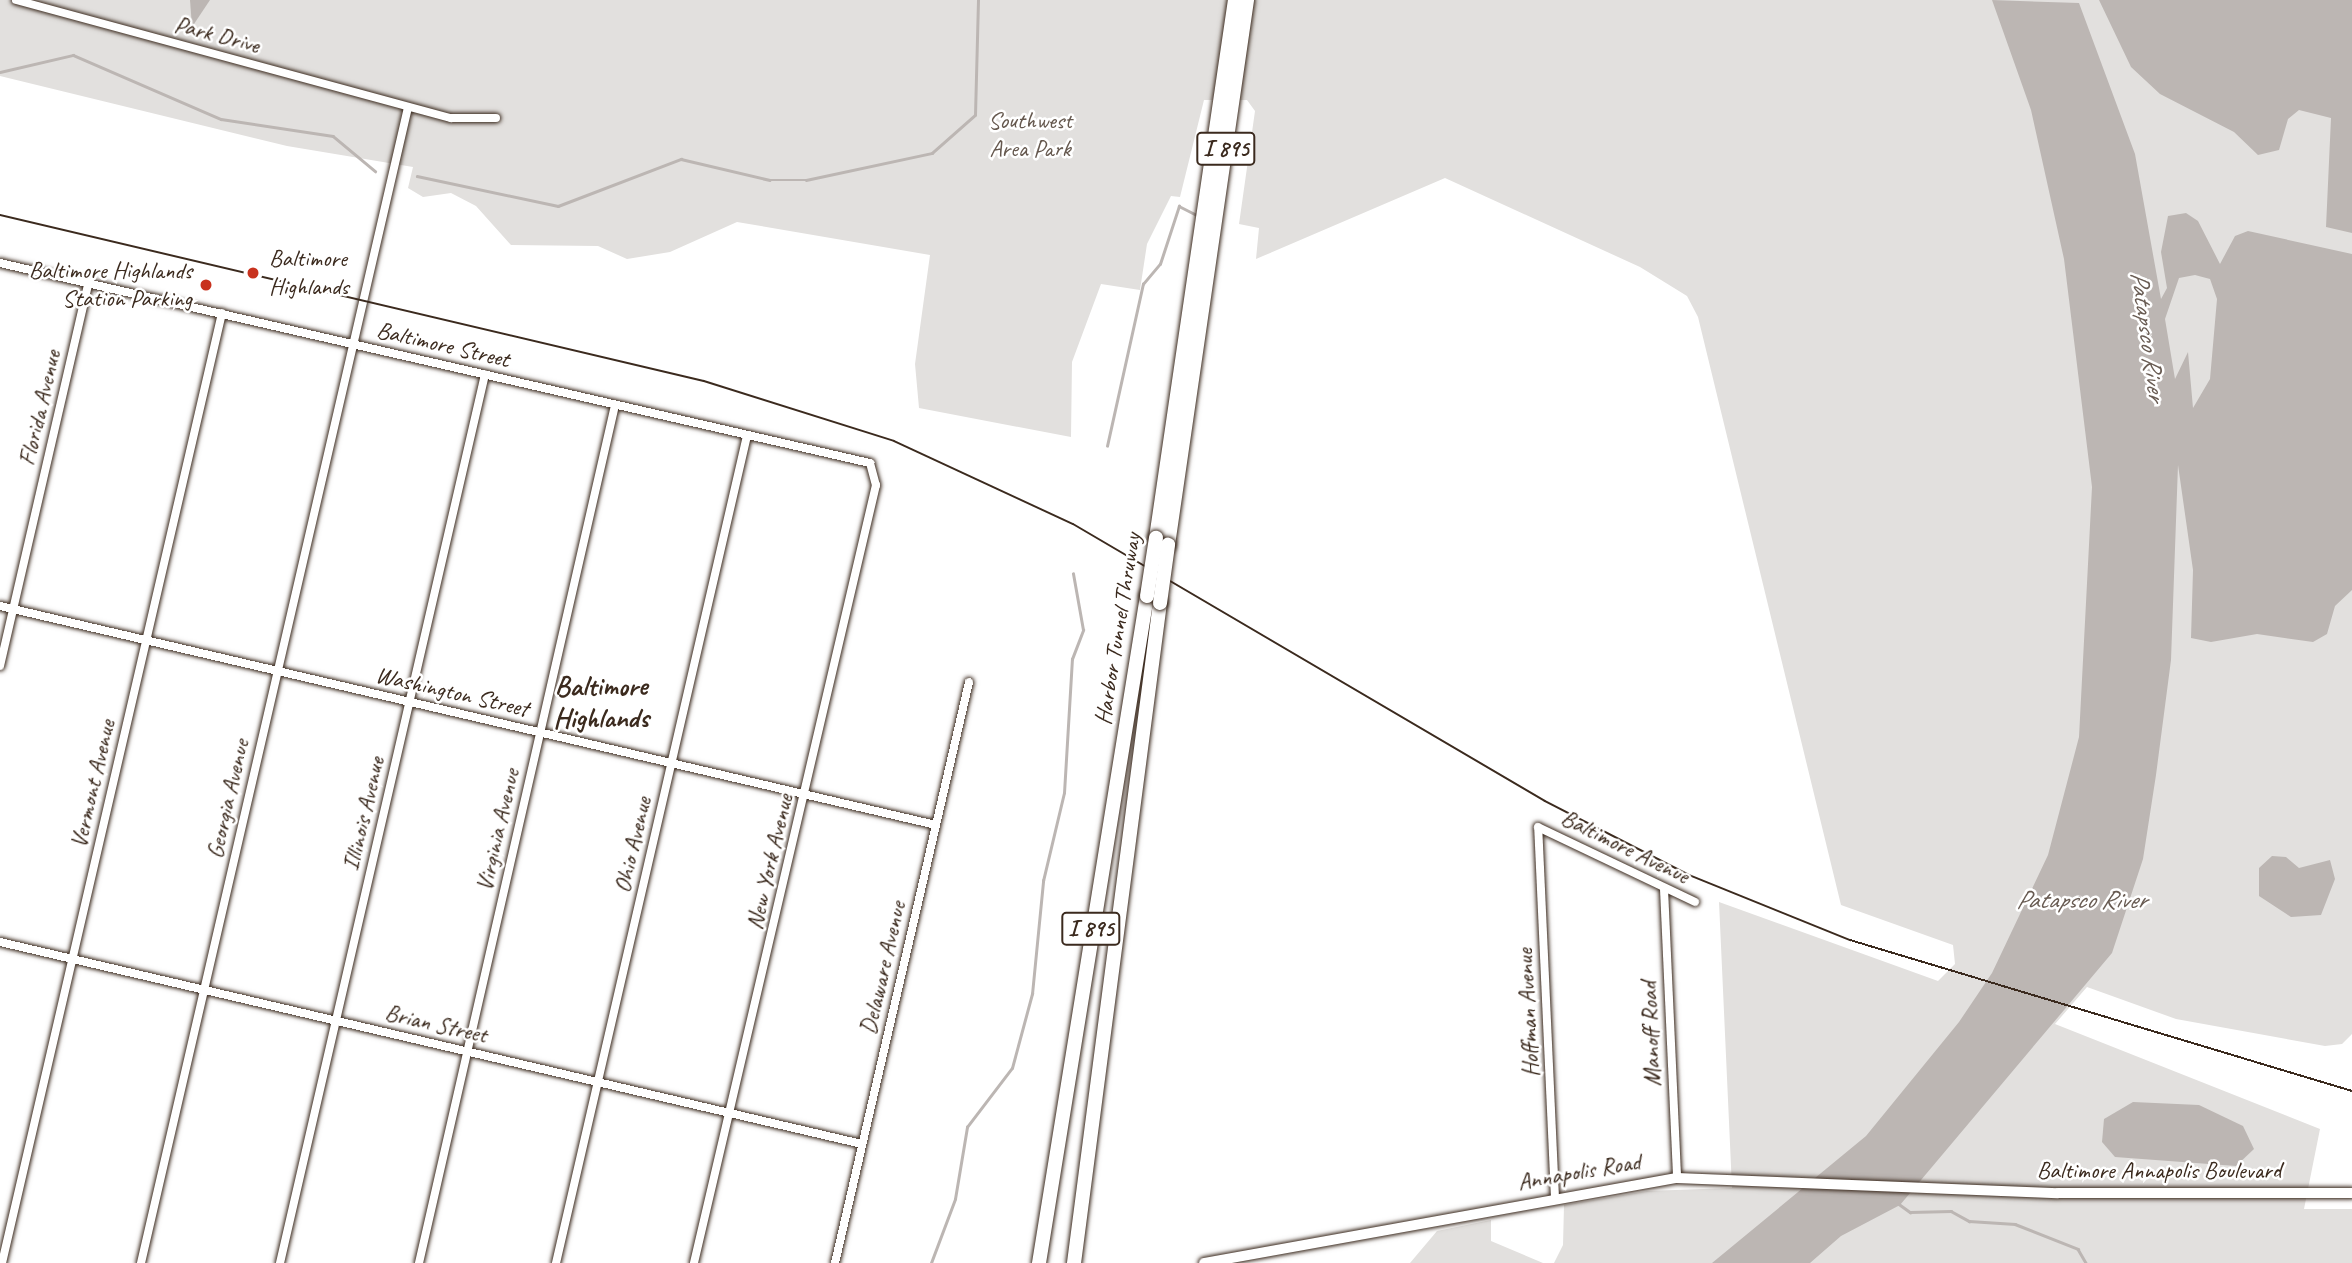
<!DOCTYPE html>
<html>
<head>
<meta charset="utf-8">
<style>
  body { margin:0 }
  #map { position:relative; width:2352px; height:1263px; overflow:hidden; background:#fff; font-family:Caveat,sans-serif }
  div>[style] { position:absolute }
  [style*='--x'] { left:calc(var(--x)*1px); top:calc(var(--y)*1px); width:calc(var(--w)*1px); rotate:calc(var(--a)*1deg) }
  .green>* { inset:0; background:#e2e0de }
  .water>* { inset:0; background:#bcb6b3 }
  .stream>* { height:2.5px; margin:-1.25px; padding:0 1.25px; transform-origin:1.25px; border-radius:1.25px; background:#bcb6b3 }
  .roads { filter:drop-shadow(0 0 2px #3b2a1e) drop-shadow(0 0 2px #3b2a1e) }
  .street>* { height:8px; margin:-4px; padding:0 4px; transform-origin:4px; border-radius:4px; background:#fff }
  .secondary>* { height:10px; margin:-5px; padding:0 5px; transform-origin:5px; border-radius:5px; background:#fff }
  .highway>* { height:14px; margin:-7px; padding:0 7px; transform-origin:7px; border-radius:7px; background:#fff }
  .tram>* { height:2px; margin:-1px; padding:0 1px; transform-origin:1px; border-radius:1px; background:#3b2a1e }
  .bridges { filter:drop-shadow(0 0 2px #3b2a1e) drop-shadow(0 0 2px #3b2a1e) }
  .highway-bridge>* { height:14px; margin:-7px; padding:0 7px; transform-origin:7px; border-radius:7px; background:#fff }
  .dots>* { width:19px; height:19px; translate:-50% -50%; box-sizing:border-box; border:4px solid #fff; border-radius:50% }
  span { translate:-50% -50%; white-space:nowrap; text-align:center; line-height:1.15; -webkit-text-stroke:5px #fff; paint-order:stroke }
  .shield-label span { padding:2px 5px; background:#fff; border:2px solid; border-radius:5px; -webkit-text-stroke-width:0 }
  .shield-label { font-size:23px; color:#3b2a1e; font-weight:700 }
  .street-label { font-size:24px; color:#3b2a1e }
  .park-label { font-size:24px; color:#65584e }
  .poi-label { font-size:24px; color:#3b2a1e }
  .left { translate:0 -50%; text-align:left }
  .right { translate:-100% -50%; text-align:right }
  .water-label { font-size:26px; color:#685b52; font-style:italic }
  .quarter-label { font-size:28px; color:#3b2a1e; font-weight:700 }
</style>
</head>
<body>
<div id="map">
  <div class="green">
    <div style="clip-path:polygon(0 0,2352px 0,2352px 1034px,2342px 1044px,2325px 1046px,2176px 1019px,2087px 987px,2055px 1024px,2320px 1129px,2304px 1209px,2352px 1209px,2352px 1263px,1554px 1263px,1563px 1245px,1564px 1205px,1647px 1191px,1732px 1188px,1719px 902px,1938px 981px,1955px 964px,1953px 945px,1841px 905px,1698px 317px,1687px 296px,1640px 267px,1445px 178px,1256px 259px,1259px 228px,1239px 224px,1255px 111px,1247px 100px,1204px 100px,1180px 197px,1171px 196px,1147px 244px,1140px 290px,1101px 284px,1072px 362px,1071px 437px,919px 408px,915px 364px,930px 255px,737px 222px,670px 252px,627px 259px,598px 246px,511px 245px,476px 206px,451px 193px,423px 197px,408px 188px,413px 167px,287px 146px,0 76px)"></div>
    <div style="clip-path:polygon(1491px 1220px,1491px 1241px,1543px 1263px,1410px 1263px,1437px 1231px)"></div>
  </div>
  <div class="water">
    <div style="clip-path:polygon(190px 0,210px 0,192px 27px)"></div>
    <div style="clip-path:polygon(evenodd,1992px 0,2079px 3px,2135px 154px,2161px 299px,2167px 288px,2161px 252px,2168px 216px,2186px 213px,2198px 221px,2220px 264px,2235px 236px,2248px 231px,2352px 254px,2352px 590px,2335px 606px,2327px 634px,2313px 642px,2257px 634px,2211px 642px,2191px 638px,2193px 570px,2178px 465px,2171px 660px,2156px 775px,2143px 859px,2112px 953px,1900px 1205px,1841px 1236px,1810px 1263px,1712px 1263px,1866px 1136px,1959px 1022px,1992px 973px,2048px 855px,2079px 737px,2092px 487px,2064px 259px,2031px 110px,1992px 0,2195px 275px,2210px 279px,2217px 299px,2210px 379px,2193px 408px,2188px 352px,2175px 379px,2165px 319px,2179px 278px,2195px 275px)"></div>
    <div style="clip-path:polygon(2099px 0,2352px 0,2352px 233px,2326px 227px,2331px 118px,2299px 110px,2288px 119px,2279px 150px,2258px 155px,2234px 132px,2160px 94px,2131px 67px)"></div>
    <div style="clip-path:polygon(2272px 856px,2286px 857px,2299px 868px,2330px 860px,2335px 879px,2321px 915px,2291px 917px,2259px 896px,2259px 868px)"></div>
    <div style="clip-path:polygon(2133px 1102px,2199px 1105px,2243px 1126px,2254px 1149px,2236px 1166px,2115px 1157px,2102px 1142px,2104px 1119px)"></div>
  </div>
  <div class="stream">
    <div style="--x:0;--y:72;--w:75;--a:-13.1"></div>
    <div style="--x:73;--y:55;--w:161;--a:23.4"></div>
    <div style="--x:221;--y:119;--w:113;--a:8.6"></div>
    <div style="--x:333;--y:136;--w:55;--a:39.8"></div>
    <div style="--x:417;--y:176;--w:144;--a:12"></div>
    <div style="--x:558;--y:206;--w:132;--a:-20.9"></div>
    <div style="--x:681;--y:159;--w:91;--a:13.3"></div>
    <div style="--x:770;--y:180;--w:36;--a:0"></div>
    <div style="--x:806;--y:180;--w:129;--a:-12.1"></div>
    <div style="--x:932;--y:153;--w:57;--a:-41.5"></div>
    <div style="--x:975;--y:115;--w:115;--a:-88.5"></div>
    <div style="--x:1107;--y:446;--w:166;--a:-77.5"></div>
    <div style="--x:1143;--y:284;--w:26;--a:-50"></div>
    <div style="--x:1160;--y:264;--w:61;--a:-71.9"></div>
    <div style="--x:1179;--y:206;--w:20;--a:27"></div>
    <div style="--x:1899;--y:1204;--w:14;--a:36"></div>
    <div style="--x:1910;--y:1212;--w:41;--a:-1.4"></div>
    <div style="--x:1951;--y:1211;--w:21;--a:29"></div>
    <div style="--x:1969;--y:1221;--w:46;--a:3.7"></div>
    <div style="--x:2015;--y:1224;--w:68;--a:21.6"></div>
    <div style="--x:2078;--y:1249;--w:16;--a:60"></div>
    <div style="--x:931;--y:1263;--w:68;--a:-69.4"></div>
    <div style="--x:955;--y:1199;--w:73;--a:-80.5"></div>
    <div style="--x:967;--y:1127;--w:74;--a:-52.7"></div>
    <div style="--x:1012;--y:1068;--w:77;--a:-74.9"></div>
    <div style="--x:1032;--y:994;--w:114;--a:-84.4"></div>
    <div style="--x:1043;--y:881;--w:90;--a:-76.6"></div>
    <div style="--x:1064;--y:793;--w:134;--a:-86.6"></div>
    <div style="--x:1072;--y:659;--w:31;--a:-69"></div>
    <div style="--x:1083;--y:630;--w:57;--a:-100.1"></div>
  </div>
  <div class="roads">
    <div class="street">
      <div style="--x:16;--y:0;--w:451;--a:15.2"></div>
      <div style="--x:451;--y:118;--w:45;--a:0"></div>
      <div style="--x:0;--y:263;--w:893;--a:12.95"></div>
      <div style="--x:870;--y:463;--w:23;--a:75"></div>
      <div style="--x:876;--y:485;--w:799;--a:103.17"></div>
      <div style="--x:0;--y:606;--w:961;--a:13.17"></div>
      <div style="--x:0;--y:666;--w:395;--a:-77"></div>
      <div style="--x:1664;--y:889;--w:289;--a:87.4"></div>
      <div style="--x:0;--y:942;--w:885;--a:13.19"></div>
      <div style="--x:1555;--y:1198;--w:371;--a:-92.6"></div>
      <div style="--x:1538;--y:827;--w:174;--a:25.5"></div>
      <div style="--x:2;--y:1263;--w:975;--a:-76.96"></div>
      <div style="--x:141;--y:1263;--w:1186;--a:-76.99"></div>
      <div style="--x:280;--y:1263;--w:912;--a:-77.01"></div>
      <div style="--x:419;--y:1263;--w:880;--a:-77.13"></div>
      <div style="--x:556;--y:1263;--w:849;--a:-77"></div>
      <div style="--x:835;--y:1263;--w:596;--a:-77.01"></div>
    </div>
    <div class="secondary">
      <div style="--x:1204;--y:1263;--w:481;--a:-10.2"></div>
      <div style="--x:1677;--y:1178;--w:381;--a:2.3"></div>
      <div style="--x:2058;--y:1193;--w:294;--a:0"></div>
    </div>
    <div class="highway">
      <div style="--x:1156;--y:538;--w:544;--a:-81.65"></div>
      <div style="--x:1168;--y:545;--w:551;--a:-81.75"></div>
      <div style="--x:1039;--y:1263;--w:676;--a:-80.8"></div>
      <div style="--x:1074;--y:1263;--w:666;--a:-82.58"></div>
    </div>
  </div>
  <div class="tram">
    <div style="--x:0;--y:215;--w:723;--a:13.27"></div>
    <div style="--x:704;--y:381;--w:199;--a:17.5"></div>
    <div style="--x:894;--y:441;--w:197;--a:24.9"></div>
    <div style="--x:1073;--y:524;--w:547;--a:30.41"></div>
    <div style="--x:1545;--y:801;--w:162;--a:27.2"></div>
    <div style="--x:1689;--y:875;--w:174;--a:22"></div>
    <div style="--x:1850;--y:940;--w:524;--a:16.74"></div>
  </div>
  <div class="bridges">
    <div class="highway-bridge">
      <div style="--x:1147;--y:596;--w:59;--a:-81.2"></div>
      <div style="--x:1160;--y:603;--w:59;--a:-82.1"></div>
    </div>
  </div>
  <div class="dots">
    <div style="left:253px;top:273px;background:#c8321e"></div>
    <div style="left:206px;top:285px;background:#c8321e"></div>
  </div>
  <div class="shield-label">
    <span style="left:1226px;top:149px">I 895</span>
    <span style="left:1091px;top:929px">I 895</span>
  </div>
  <div class="street-label">
    <span style="left:217px;top:35px;rotate:15deg">Park Drive</span>
    <span style="left:443px;top:345px;rotate:13deg">Baltimore Street</span>
    <span style="left:40px;top:408px;rotate:-77deg">Florida Avenue</span>
    <span style="left:1118px;top:629px;rotate:-81deg">Harbor Tunnel Thruway</span>
    <span style="left:452px;top:692px;rotate:13deg">Washington Street</span>
    <span style="left:93px;top:784px;rotate:-77deg">Vermont Avenue</span>
    <span style="left:228px;top:799px;rotate:-77deg">Georgia Avenue</span>
    <span style="left:364px;top:814px;rotate:-77deg">Illinois Avenue</span>
    <span style="left:498px;top:830px;rotate:-77deg">Virginia Avenue</span>
    <span style="left:633px;top:845px;rotate:-77deg">Ohio Avenue</span>
    <span style="left:1625px;top:847px;rotate:26deg">Baltimore Avenue</span>
    <span style="left:770px;top:862px;rotate:-77deg">New York Avenue</span>
    <span style="left:883px;top:968px;rotate:-77deg">Delaware Avenue</span>
    <span style="left:1528px;top:1013px;rotate:-93deg">Hoffman Avenue</span>
    <span style="left:436px;top:1024px;rotate:13deg">Brian Street</span>
    <span style="left:1651px;top:1034px;rotate:-92deg">Manoff Road</span>
    <span style="left:2159px;top:1171px">Baltimore Annapolis Boulevard</span>
    <span style="left:1579px;top:1172px;rotate:-10deg">Annapolis Road</span>
  </div>
  <div class="park-label">
    <span style="left:1030px;top:135px">Southwest<br>Area Park</span>
  </div>
  <div class="poi-label">
    <span class="left" style="left:269px;top:273px">Baltimore<br>Highlands</span>
    <span class="right" style="left:192px;top:285px">Baltimore Highlands<br>Station Parking</span>
  </div>
  <div class="water-label">
    <span style="left:2148px;top:336px;rotate:82deg">Patapsco River</span>
    <span style="left:2081px;top:900px">Patapsco River</span>
  </div>
  <div class="quarter-label">
    <span style="left:601px;top:702px">Baltimore<br>Highlands</span>
  </div>
</div>
</body>
</html>
